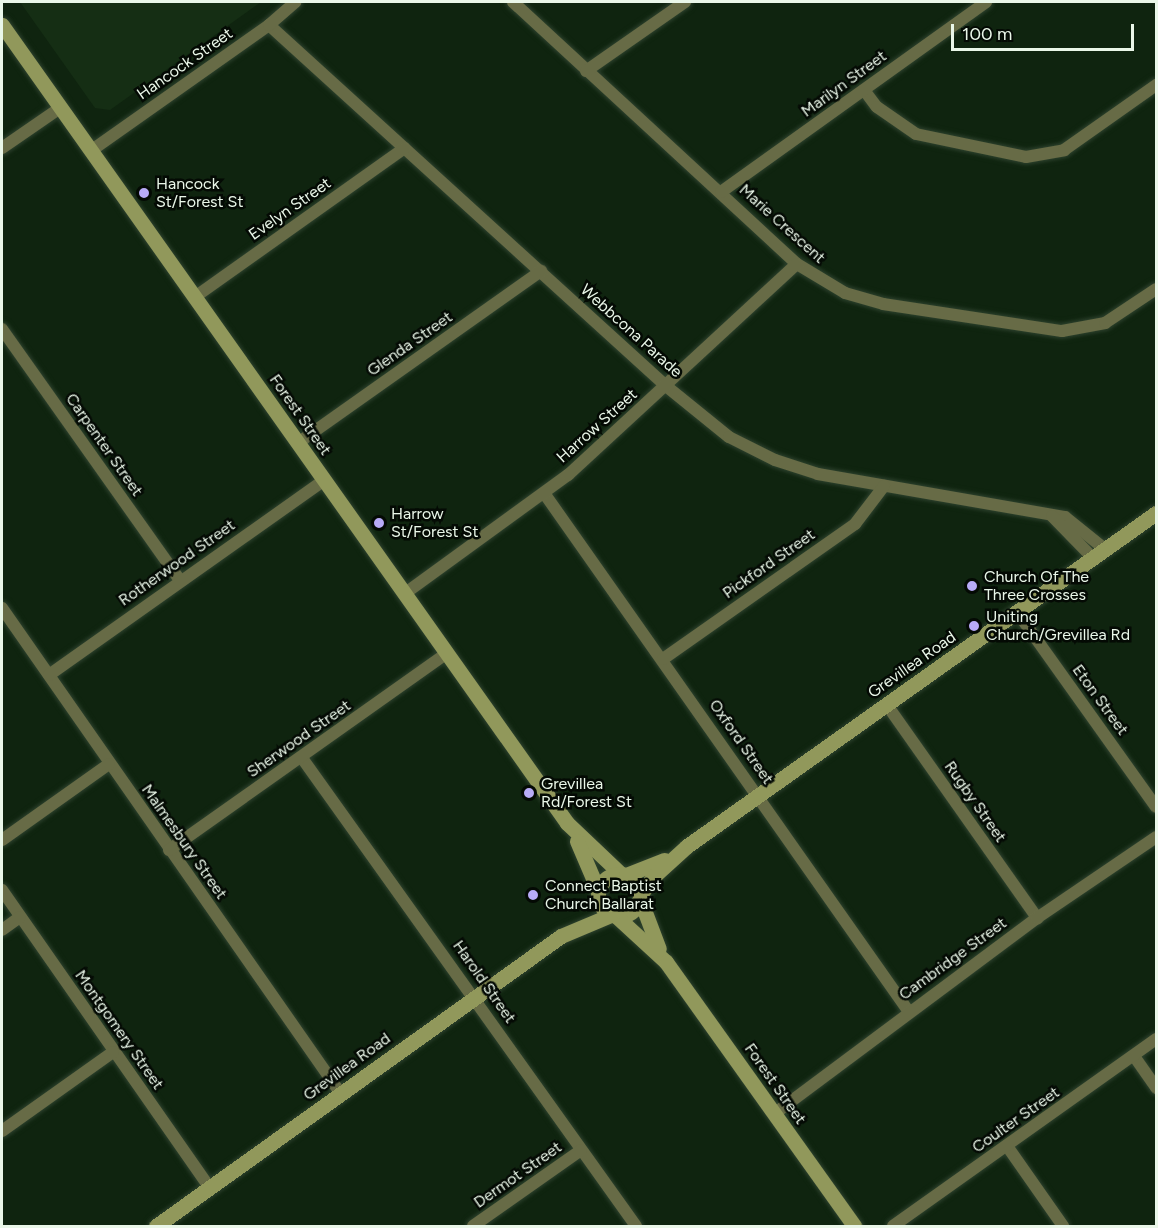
<!DOCTYPE html>
<html>
<head>
<meta charset="utf-8">
<style>
  body { margin:0 }
  #map { position:relative; width:1158px; height:1228px; overflow:hidden; background:#0f240f; font-family:Figtree,sans-serif }
  div>[style] { position:absolute }
  [style*='--x'] { left:calc(var(--x)*1px); top:calc(var(--y)*1px); width:calc(var(--w)*1px); rotate:calc(var(--a)*1deg) }
  .built>* { inset:0; background:#152e14 }
  .roads { filter:drop-shadow(0 0 2px #2e422e) drop-shadow(0 0 2px #2e422e) }
  .street>* { height:12px; margin:-6px; padding:0 6px; transform-origin:6px; border-radius:6px; background:#676b46 }
  .secondary>* { height:15px; margin:-7.5px; padding:0 7.5px; transform-origin:7.5px; border-radius:7.5px; background:#91985b }
  .secondary>.ring { margin:-7.5px; padding:0; box-sizing:content-box; background:none; border:15px solid #91985b; border-radius:50% }
  .dots>* { width:16px; height:16px; translate:-50% -50%; box-sizing:border-box; border:3px solid #040a04; border-radius:50% }
  span { translate:-50% -50%; white-space:nowrap; text-align:center; line-height:1.15; -webkit-text-stroke:5px #040a04; paint-order:stroke }
  .street-label { font-size:16px; color:#eaf7e9 }
  .poi-label { font-size:16px; color:#eaf7e9 }
  .left { translate:0 -50%; text-align:left }
  .frame { position:absolute; inset:0; border:3px solid #eaf7e9; pointer-events:none }
  .scale { position:absolute; left:951px; top:24px; width:183px; height:27px; box-sizing:border-box; border:3px solid #eaf7e9; border-top:0; padding-left:8px; font-size:18px; line-height:21px; white-space:nowrap; color:#eaf7e9; -webkit-text-stroke:4px #040a04; paint-order:stroke }
</style>
</head>
<body>
<div id="map">
  <div class="built">
    <div style="clip-path:polygon(20px 2px,261px 2px,110px 110px,95px 108px)"></div>
  </div>
  <div class="roads">
    <div class="street">
      <div style="--x:513;--y:2;--w:386;--a:42.7"></div>
      <div style="--x:797;--y:264;--w:56;--a:31.1"></div>
      <div style="--x:845;--y:293;--w:40;--a:16"></div>
      <div style="--x:883;--y:304;--w:181;--a:8.6"></div>
      <div style="--x:1062;--y:331;--w:44;--a:-10.5"></div>
      <div style="--x:1105;--y:323;--w:61;--a:-33.7"></div>
      <div style="--x:269;--y:25;--w:537;--a:42.28"></div>
      <div style="--x:666;--y:386;--w:81;--a:39"></div>
      <div style="--x:729;--y:437;--w:51;--a:26.6"></div>
      <div style="--x:775;--y:460;--w:45;--a:18"></div>
      <div style="--x:818;--y:474;--w:251;--a:9.9"></div>
      <div style="--x:1065;--y:517;--w:53;--a:38.8"></div>
      <div style="--x:586;--y:71;--w:121;--a:-34.9"></div>
      <div style="--x:864;--y:90;--w:21;--a:53"></div>
      <div style="--x:877;--y:107;--w:47;--a:34.7"></div>
      <div style="--x:916;--y:134;--w:112;--a:11.8"></div>
      <div style="--x:1026;--y:157;--w:39;--a:-10"></div>
      <div style="--x:1064;--y:150;--w:113;--a:-35.2"></div>
      <div style="--x:2;--y:148;--w:70;--a:-34.6"></div>
      <div style="--x:92;--y:150;--w:217;--a:-35.2"></div>
      <div style="--x:269;--y:25;--w:35;--a:-41"></div>
      <div style="--x:721;--y:192;--w:326;--a:-35.6"></div>
      <div style="--x:195;--y:297;--w:257;--a:-35.4"></div>
      <div style="--x:2;--y:329;--w:308;--a:54.7"></div>
      <div style="--x:298;--y:443;--w:298;--a:-35.3"></div>
      <div style="--x:544;--y:493;--w:634;--a:54.88"></div>
      <div style="--x:1052;--y:516;--w:59;--a:45.7"></div>
      <div style="--x:404;--y:594;--w:203;--a:-36"></div>
      <div style="--x:568;--y:475;--w:311;--a:-42.7"></div>
      <div style="--x:2;--y:608;--w:593;--a:55.1"></div>
      <div style="--x:1017;--y:612;--w:239;--a:54.5"></div>
      <div style="--x:663;--y:659;--w:235;--a:-35.1"></div>
      <div style="--x:855;--y:524;--w:48;--a:-52.7"></div>
      <div style="--x:49;--y:675;--w:337;--a:-35.3"></div>
      <div style="--x:887;--y:705;--w:261;--a:54.8"></div>
      <div style="--x:302;--y:758;--w:575;--a:54.49"></div>
      <div style="--x:2;--y:840;--w:131;--a:-35.4"></div>
      <div style="--x:169;--y:850;--w:341;--a:-35.3"></div>
      <div style="--x:2;--y:890;--w:363;--a:55.1"></div>
      <div style="--x:2;--y:930;--w:22;--a:-36"></div>
      <div style="--x:1134;--y:1056;--w:39;--a:55"></div>
      <div style="--x:774;--y:1114;--w:328;--a:-36.7"></div>
      <div style="--x:1037;--y:918;--w:144;--a:-34.2"></div>
      <div style="--x:2;--y:1131;--w:136;--a:-35.4"></div>
      <div style="--x:1007;--y:1146;--w:98;--a:55"></div>
      <div style="--x:473;--y:1226;--w:132;--a:-35.1"></div>
      <div style="--x:893;--y:1226;--w:323;--a:-35.4"></div>
    </div>
    <div class="secondary">
      <div style="--x:2;--y:25;--w:978;--a:54.7"></div>
      <div style="--x:567;--y:823;--w:74;--a:43.4"></div>
      <div style="--x:577;--y:841;--w:53;--a:66.8"></div>
      <div class="ring" style="left:598px;top:874px;width:27px;height:27px"></div>
      <div style="--x:626;--y:875;--w:41;--a:-21.5"></div>
      <div style="--x:640;--y:895;--w:24;--a:-54"></div>
      <div style="--x:654;--y:876;--w:45;--a:-42.3"></div>
      <div style="--x:687;--y:846;--w:575;--a:-35.38"></div>
      <div style="--x:640;--y:899;--w:53;--a:69.2"></div>
      <div style="--x:616;--y:916;--w:68;--a:42.6"></div>
      <div style="--x:666;--y:962;--w:324;--a:54.5"></div>
      <div style="--x:156;--y:1226;--w:498;--a:-35.6"></div>
      <div style="--x:561;--y:936;--w:54;--a:-22.8"></div>
    </div>
  </div>
  <div class="dots">
    <div style="left:144px;top:193px;background:#b8abf7"></div>
    <div style="left:379px;top:523px;background:#b8abf7"></div>
    <div style="left:972px;top:586px;background:#b8abf7"></div>
    <div style="left:974px;top:626px;background:#b8abf7"></div>
    <div style="left:529px;top:793px;background:#b8abf7"></div>
    <div style="left:533px;top:895px;background:#b8abf7"></div>
  </div>
  <div class="street-label">
    <span style="left:185px;top:64px;rotate:-35deg">Hancock Street</span>
    <span style="left:844px;top:84px;rotate:-36deg">Marilyn Street</span>
    <span style="left:290px;top:209px;rotate:-35deg">Evelyn Street</span>
    <span style="left:782px;top:224px;rotate:42deg">Marie Crescent</span>
    <span style="left:631px;top:331px;rotate:42deg">Webbcona Parade</span>
    <span style="left:410px;top:344px;rotate:-35deg">Glenda Street</span>
    <span style="left:300px;top:415px;rotate:55deg">Forest Street</span>
    <span style="left:597px;top:426px;rotate:-42deg">Harrow Street</span>
    <span style="left:104px;top:445px;rotate:55deg">Carpenter Street</span>
    <span style="left:177px;top:563px;rotate:-35deg">Rotherwood Street</span>
    <span style="left:769px;top:564px;rotate:-35deg">Pickford Street</span>
    <span style="left:912px;top:665px;rotate:-35deg">Grevillea Road</span>
    <span style="left:1100px;top:700px;rotate:54deg">Eton Street</span>
    <span style="left:299px;top:739px;rotate:-35deg">Sherwood Street</span>
    <span style="left:741px;top:742px;rotate:55deg">Oxford Street</span>
    <span style="left:975px;top:802px;rotate:55deg">Rugby Street</span>
    <span style="left:184px;top:842px;rotate:55deg">Malmesbury Street</span>
    <span style="left:953px;top:959px;rotate:-36deg">Cambridge Street</span>
    <span style="left:484px;top:982px;rotate:55deg">Harold Street</span>
    <span style="left:119px;top:1030px;rotate:55deg">Montgomery Street</span>
    <span style="left:347px;top:1067px;rotate:-36deg">Grevillea Road</span>
    <span style="left:775px;top:1084px;rotate:55deg">Forest Street</span>
    <span style="left:1016px;top:1120px;rotate:-35deg">Coulter Street</span>
    <span style="left:518px;top:1175px;rotate:-35deg">Dermot Street</span>
  </div>
  <div class="poi-label">
    <span class="left" style="left:156px;top:193px">Hancock<br>St/Forest St</span>
    <span class="left" style="left:391px;top:523px">Harrow<br>St/Forest St</span>
    <span class="left" style="left:984px;top:586px">Church Of The<br>Three Crosses</span>
    <span class="left" style="left:986px;top:626px">Uniting<br>Church/Grevillea Rd</span>
    <span class="left" style="left:541px;top:793px">Grevillea<br>Rd/Forest St</span>
    <span class="left" style="left:545px;top:895px">Connect Baptist<br>Church Ballarat</span>
  </div>
  <div class="frame"></div>
  <div class="scale">100 m</div>
</div>
</body>
</html>
